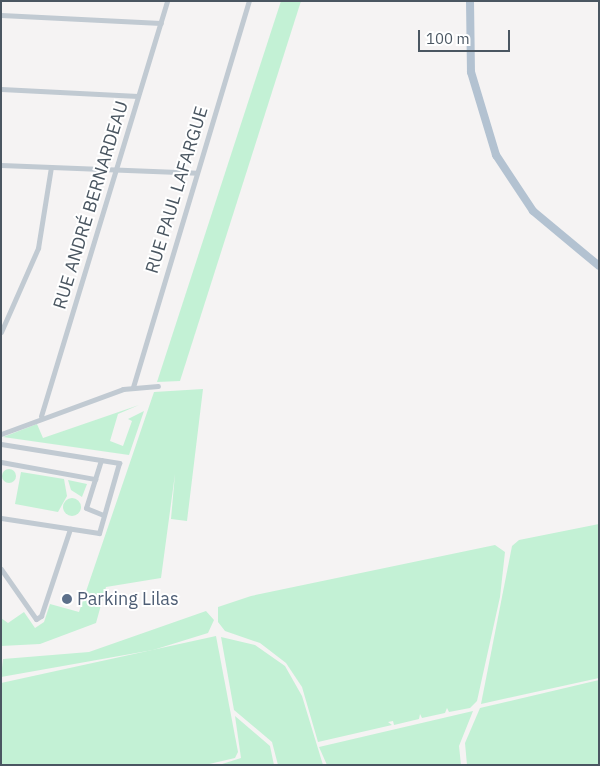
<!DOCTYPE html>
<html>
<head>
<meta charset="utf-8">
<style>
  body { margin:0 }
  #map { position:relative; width:600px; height:766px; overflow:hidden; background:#f5f3f3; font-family:"IBM Plex Sans",sans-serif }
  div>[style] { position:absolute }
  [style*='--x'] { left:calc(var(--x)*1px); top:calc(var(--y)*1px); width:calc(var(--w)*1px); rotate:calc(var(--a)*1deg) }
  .green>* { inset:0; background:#c3f1d5 }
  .round { border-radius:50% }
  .street>* { height:5px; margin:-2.5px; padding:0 2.5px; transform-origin:2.5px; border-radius:2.5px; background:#c1cad2 }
  .primary>* { height:8px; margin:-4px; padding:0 4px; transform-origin:4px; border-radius:4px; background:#b3c2d1 }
  .dots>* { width:14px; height:14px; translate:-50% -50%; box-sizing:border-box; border:2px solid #fff; border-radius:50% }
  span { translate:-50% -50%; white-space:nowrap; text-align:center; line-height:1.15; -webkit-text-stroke:4px #fff; paint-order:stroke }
  .street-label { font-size:18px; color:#4a5661 }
  .service-label { font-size:18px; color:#4e5e75 }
  .left { translate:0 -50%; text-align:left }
  .frame { position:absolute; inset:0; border:2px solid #4a5661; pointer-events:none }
  .scale { position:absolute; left:418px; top:30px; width:92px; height:22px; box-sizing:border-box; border:2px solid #4a5661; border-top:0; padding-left:6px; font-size:15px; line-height:18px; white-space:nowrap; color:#4a5661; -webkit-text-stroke:4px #fff; paint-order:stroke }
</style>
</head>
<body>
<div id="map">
  <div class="green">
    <div style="clip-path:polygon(281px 1px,301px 1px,180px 381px,157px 382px)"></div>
    <div style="clip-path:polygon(203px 389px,187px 521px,171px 519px,175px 474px,161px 578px,106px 587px,96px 623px,40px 644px,1px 646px,1px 618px,8px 623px,24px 612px,35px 628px,44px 622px,50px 604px,79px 612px,154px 392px)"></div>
    <div style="clip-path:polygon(139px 405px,118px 414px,110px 441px,123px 446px,132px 421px,128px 419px,144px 411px,129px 455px,3px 437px,37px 424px,43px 438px)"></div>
    <div class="round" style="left:2px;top:469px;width:14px;height:14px"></div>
    <div style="clip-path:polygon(21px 472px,64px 479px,67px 496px,58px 512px,15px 504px)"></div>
    <div style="clip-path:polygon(68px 480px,87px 484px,82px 497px,71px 490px)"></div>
    <div class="round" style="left:63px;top:498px;width:18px;height:18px"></div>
    <div style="clip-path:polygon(599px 524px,599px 678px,481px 704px,512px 546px,519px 540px)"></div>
    <div style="clip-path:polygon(495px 545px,505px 552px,500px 597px,477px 701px,470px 708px,449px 712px,447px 708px,445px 713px,422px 718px,420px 714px,419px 719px,394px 725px,393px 721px,388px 722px,392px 725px,318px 742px,302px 687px,286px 663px,260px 643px,225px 631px,218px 622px,218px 607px,251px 596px)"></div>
    <div style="clip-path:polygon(206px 611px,214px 620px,208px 633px,153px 650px,1px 677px,3px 659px,89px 652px)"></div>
    <div style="clip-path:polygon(216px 636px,238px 752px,235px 758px,205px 765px,1px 765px,1px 683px)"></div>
    <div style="clip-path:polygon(221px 637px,255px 645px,285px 666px,302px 696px,323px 765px,278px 765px,272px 742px,234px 710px)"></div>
    <div style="clip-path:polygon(599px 680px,599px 765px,467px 765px,465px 743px,480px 708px)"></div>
    <div style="clip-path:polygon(473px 711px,459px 746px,461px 765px,327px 765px,319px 747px)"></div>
    <div style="clip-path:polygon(235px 716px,270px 746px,274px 765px,219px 765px,241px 758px)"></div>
  </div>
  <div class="street">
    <div style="--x:1;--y:15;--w:160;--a:2.9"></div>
    <div style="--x:1;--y:89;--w:137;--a:2.9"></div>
    <div style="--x:1;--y:165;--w:196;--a:2.3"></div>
    <div style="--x:1;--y:332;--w:92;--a:-66.2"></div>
    <div style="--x:38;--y:248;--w:82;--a:-80.9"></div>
    <div style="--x:133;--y:387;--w:403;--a:-73.3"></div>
    <div style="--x:41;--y:416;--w:434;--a:-73.1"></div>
    <div style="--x:1;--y:434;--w:130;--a:-20.2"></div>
    <div style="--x:123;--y:389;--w:35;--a:-5"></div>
    <div style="--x:1;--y:444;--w:120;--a:9.1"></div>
    <div style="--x:119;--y:463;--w:73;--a:105.9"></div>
    <div style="--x:99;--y:533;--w:99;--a:-171.3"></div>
    <div style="--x:101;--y:460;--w:50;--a:107.4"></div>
    <div style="--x:86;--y:508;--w:18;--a:22"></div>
    <div style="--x:1;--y:462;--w:96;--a:10.3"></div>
    <div style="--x:1;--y:569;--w:61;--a:55"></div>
    <div style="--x:36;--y:619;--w:6;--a:-31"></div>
    <div style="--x:41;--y:616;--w:92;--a:-71.6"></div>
  </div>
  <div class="primary">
    <div style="--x:470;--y:1;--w:71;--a:89.2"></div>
    <div style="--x:471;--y:72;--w:87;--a:73.2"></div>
    <div style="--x:496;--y:155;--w:67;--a:56.5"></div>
    <div style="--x:533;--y:211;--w:86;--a:39.8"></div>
  </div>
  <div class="dots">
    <div style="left:67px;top:599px;background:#5c6f8a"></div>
  </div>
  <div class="street-label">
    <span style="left:177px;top:190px;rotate:-73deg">RUE PAUL LAFARGUE</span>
    <span style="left:91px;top:205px;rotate:-73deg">RUE ANDRÉ BERNARDEAU</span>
  </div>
  <div class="service-label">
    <span class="left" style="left:77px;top:599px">Parking Lilas</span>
  </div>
  <div class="frame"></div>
  <div class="scale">100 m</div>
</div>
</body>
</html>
